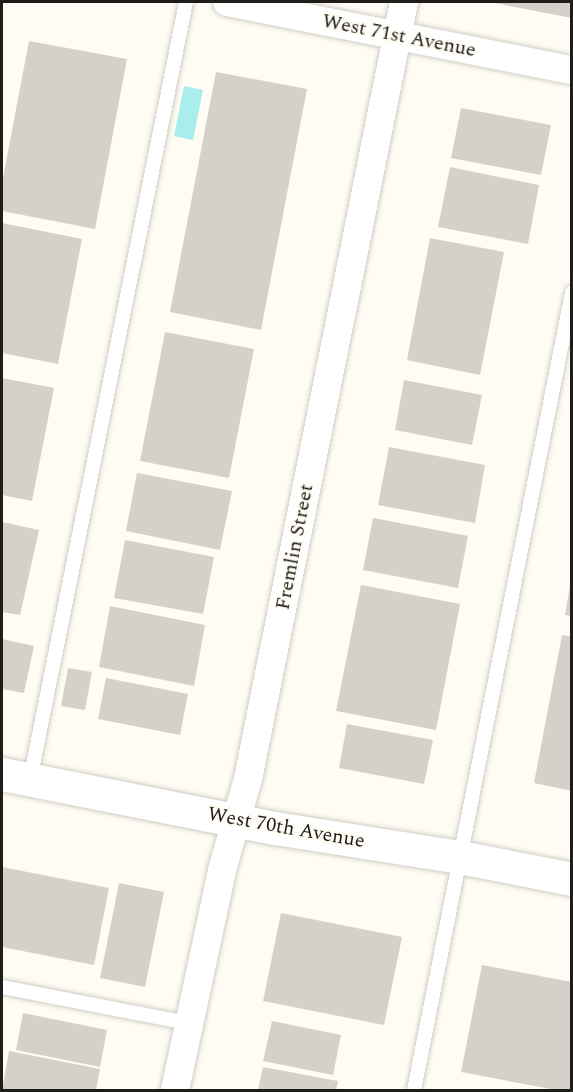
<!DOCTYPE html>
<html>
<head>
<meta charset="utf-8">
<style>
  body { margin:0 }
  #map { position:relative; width:573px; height:1092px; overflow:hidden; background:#fefcf3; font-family:Spectral,serif }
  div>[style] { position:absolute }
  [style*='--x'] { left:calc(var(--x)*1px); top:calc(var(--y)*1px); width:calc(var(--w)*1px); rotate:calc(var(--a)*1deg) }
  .water>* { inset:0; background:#a9eeed }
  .building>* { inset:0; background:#d3d1c8 }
  .roads { filter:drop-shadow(0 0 2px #d0cec5) drop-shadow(0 0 2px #d0cec5) }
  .service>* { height:14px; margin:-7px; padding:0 7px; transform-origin:7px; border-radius:7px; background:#fff }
  .minor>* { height:28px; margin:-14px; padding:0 14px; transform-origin:14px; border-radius:14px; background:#fff }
  .secondary>* { height:33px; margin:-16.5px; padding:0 16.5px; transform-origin:16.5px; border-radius:16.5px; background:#fff }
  span { translate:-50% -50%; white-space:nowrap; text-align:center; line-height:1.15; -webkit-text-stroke:5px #fefcf3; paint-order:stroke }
  .street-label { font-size:20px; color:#1e1d1a }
  .frame { position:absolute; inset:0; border:3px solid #1e1d1a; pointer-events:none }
</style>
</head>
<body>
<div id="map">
  <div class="water">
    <div style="clip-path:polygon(184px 86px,203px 90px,193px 140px,174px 136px)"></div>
  </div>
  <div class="building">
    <div style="clip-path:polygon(494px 2px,572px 2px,572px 18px,494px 3px)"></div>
    <div style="clip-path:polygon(29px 41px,127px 59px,95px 229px,2px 211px,2px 183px)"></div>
    <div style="clip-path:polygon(216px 72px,307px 89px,261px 330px,170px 312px)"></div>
    <div style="clip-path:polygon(461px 108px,551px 125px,541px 175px,451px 158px)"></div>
    <div style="clip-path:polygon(450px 167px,539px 185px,528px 244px,438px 227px)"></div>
    <div style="clip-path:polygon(2px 223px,82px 239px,58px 364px,2px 353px)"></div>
    <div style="clip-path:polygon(430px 238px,504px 252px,480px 375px,407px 360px)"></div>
    <div style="clip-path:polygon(165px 332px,254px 349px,229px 478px,140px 461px)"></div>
    <div style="clip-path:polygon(2px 378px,54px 388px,32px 501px,2px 495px)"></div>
    <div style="clip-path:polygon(404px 380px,482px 395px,472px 445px,395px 430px)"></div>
    <div style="clip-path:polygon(389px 447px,485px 465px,475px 523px,378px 505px)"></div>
    <div style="clip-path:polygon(137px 473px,232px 491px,220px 550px,126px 531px)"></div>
    <div style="clip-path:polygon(373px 518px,468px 536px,458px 588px,363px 570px)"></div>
    <div style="clip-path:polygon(2px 522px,39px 530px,20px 615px,2px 612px)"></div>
    <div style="clip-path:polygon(125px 540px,214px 557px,203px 614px,114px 598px)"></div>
    <div style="clip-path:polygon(361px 585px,460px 604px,436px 730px,336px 711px)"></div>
    <div style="clip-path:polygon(570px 585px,572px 585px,572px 616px,565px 615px)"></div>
    <div style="clip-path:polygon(110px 606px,205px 625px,194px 686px,99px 667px)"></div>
    <div style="clip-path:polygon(562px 635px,572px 637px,572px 791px,534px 783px)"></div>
    <div style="clip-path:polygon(2px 639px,34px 646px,24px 693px,2px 689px)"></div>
    <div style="clip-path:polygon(68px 668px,92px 672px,85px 710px,61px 706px)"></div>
    <div style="clip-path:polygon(106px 678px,188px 694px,180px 735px,98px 719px)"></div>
    <div style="clip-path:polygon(347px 724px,433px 740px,424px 784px,339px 768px)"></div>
    <div style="clip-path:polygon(2px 867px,109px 888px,94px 965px,2px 947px)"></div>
    <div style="clip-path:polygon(119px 883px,164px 892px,145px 987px,100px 978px)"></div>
    <div style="clip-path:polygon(281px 913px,402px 937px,384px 1025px,263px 1001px)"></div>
    <div style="clip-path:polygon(482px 965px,572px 982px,572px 1090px,556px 1090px,461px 1072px)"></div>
    <div style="clip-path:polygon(23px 1013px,107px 1030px,100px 1067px,16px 1050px)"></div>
    <div style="clip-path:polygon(272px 1021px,341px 1035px,333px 1075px,263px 1061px)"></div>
    <div style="clip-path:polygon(9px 1051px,100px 1069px,96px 1090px,2px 1090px)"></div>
    <div style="clip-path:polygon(263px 1067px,338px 1081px,336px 1090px,258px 1090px)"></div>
  </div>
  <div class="roads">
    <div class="service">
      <div style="--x:30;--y:780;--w:793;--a:-78.66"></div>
      <div style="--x:2;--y:987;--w:189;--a:11"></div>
      <div style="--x:414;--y:1090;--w:813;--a:-78.79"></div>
    </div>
    <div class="minor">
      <div style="--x:227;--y:2;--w:352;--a:11.2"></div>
      <div style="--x:175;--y:1090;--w:225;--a:-77.9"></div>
      <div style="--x:222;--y:870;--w:95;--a:-74.1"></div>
      <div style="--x:248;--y:779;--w:793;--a:-78.65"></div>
    </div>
    <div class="secondary">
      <div style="--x:2;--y:774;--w:278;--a:11.2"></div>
      <div style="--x:275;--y:828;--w:187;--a:8.9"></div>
      <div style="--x:460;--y:857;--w:114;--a:11.1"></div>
    </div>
  </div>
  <div class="street-label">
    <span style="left:399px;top:36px;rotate:11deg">West 71st Avenue</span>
    <span style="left:295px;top:547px;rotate:-79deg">Fremlin Street</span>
    <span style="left:286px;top:828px;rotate:10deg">West 70th Avenue</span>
  </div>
  <div class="frame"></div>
</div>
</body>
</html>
